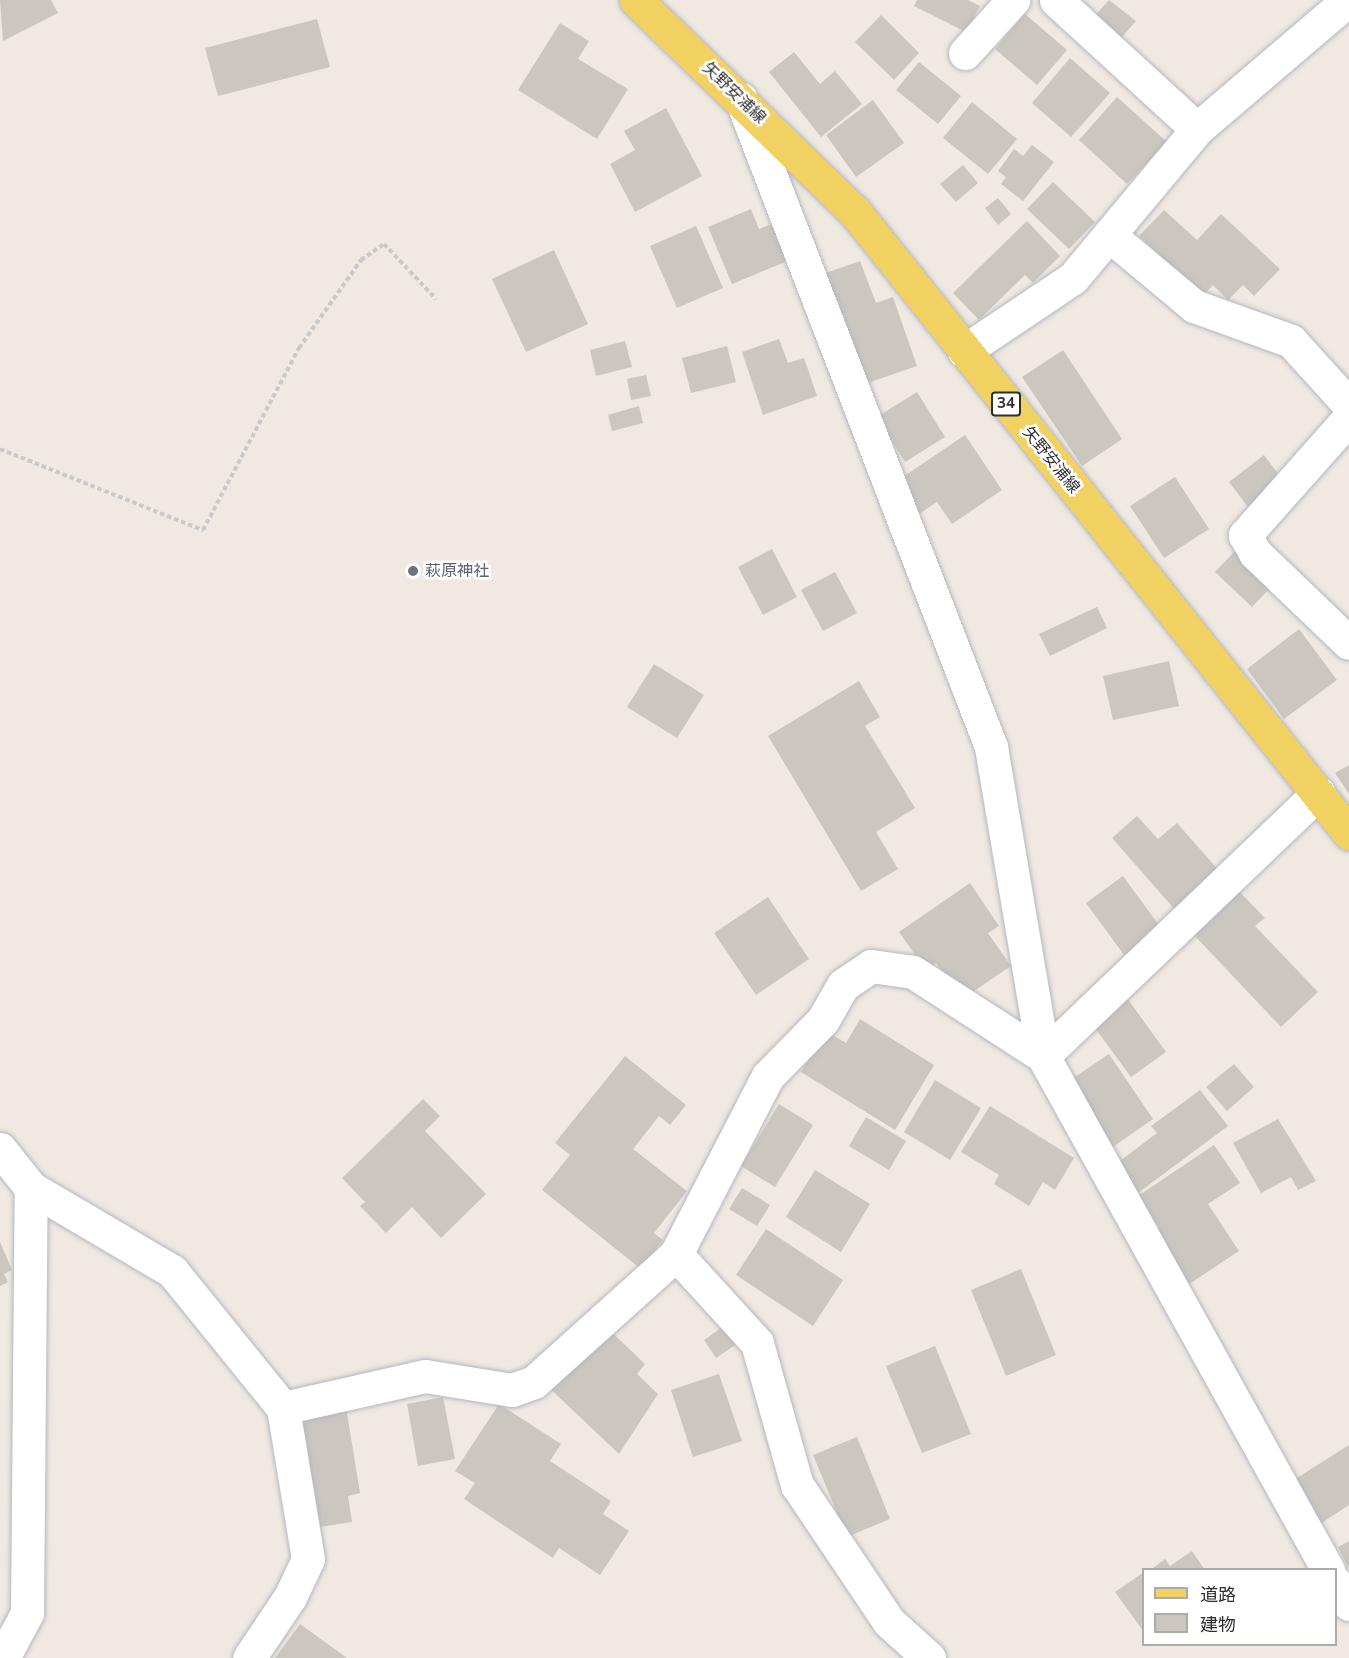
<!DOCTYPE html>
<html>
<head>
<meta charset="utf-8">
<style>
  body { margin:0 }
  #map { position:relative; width:1349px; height:1658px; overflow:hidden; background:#efe9e1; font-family:"Nunito Sans","Noto Sans JP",sans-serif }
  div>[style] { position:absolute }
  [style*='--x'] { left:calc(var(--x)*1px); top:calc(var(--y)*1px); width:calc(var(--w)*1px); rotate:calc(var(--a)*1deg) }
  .building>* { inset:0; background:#cbc7bf }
  .path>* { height:4px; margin-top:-2px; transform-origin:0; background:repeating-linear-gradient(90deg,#c9c9c9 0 4.5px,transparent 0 7.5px) }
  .roads { filter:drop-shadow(0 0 2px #b4b7c1) drop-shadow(0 0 2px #b4b7c1) }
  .minor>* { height:33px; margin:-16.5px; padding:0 16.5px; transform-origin:16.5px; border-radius:16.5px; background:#fff }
  .major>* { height:33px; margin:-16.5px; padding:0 16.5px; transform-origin:16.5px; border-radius:16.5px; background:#f2d163 }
  .dots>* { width:16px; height:16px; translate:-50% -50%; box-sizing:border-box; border:3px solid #fff; border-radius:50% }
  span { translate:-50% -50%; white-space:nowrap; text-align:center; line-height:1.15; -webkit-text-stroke:5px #fff; paint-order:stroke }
  .shield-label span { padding:2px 4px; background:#fff; border:2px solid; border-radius:4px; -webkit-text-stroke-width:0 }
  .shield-label { font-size:15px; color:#2e2e2e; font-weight:700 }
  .street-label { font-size:16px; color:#2e2e2e }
  .worship-label { font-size:16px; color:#5b616d }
  .left { translate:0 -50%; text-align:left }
  .legend { position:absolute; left:1142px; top:1568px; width:195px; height:78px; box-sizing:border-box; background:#fff; border:2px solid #ababab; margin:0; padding:8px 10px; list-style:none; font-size:18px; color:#2e2e2e }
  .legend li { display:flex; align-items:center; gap:12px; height:30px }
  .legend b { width:30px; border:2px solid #ababab }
</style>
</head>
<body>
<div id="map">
  <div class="building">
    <div style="clip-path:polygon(0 0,51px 0,58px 13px,3px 41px)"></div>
    <div style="clip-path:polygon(917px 0,968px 0,980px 6px,966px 32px,914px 6px)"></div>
    <div style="clip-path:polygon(1109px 0,1136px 21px,1116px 44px,1090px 21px)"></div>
    <div style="clip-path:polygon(1025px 14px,1067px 50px,1037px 85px,995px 49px)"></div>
    <div style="clip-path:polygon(881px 15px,919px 53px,894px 80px,855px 42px)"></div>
    <div style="clip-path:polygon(317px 19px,330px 67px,218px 96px,205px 48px)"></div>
    <div style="clip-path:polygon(560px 23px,589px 41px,578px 59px,628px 89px,597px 139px,518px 90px)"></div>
    <div style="clip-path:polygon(794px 52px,820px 84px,835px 71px,862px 104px,821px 137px,769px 72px)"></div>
    <div style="clip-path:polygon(1070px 58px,1110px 93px,1071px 137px,1032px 103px)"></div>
    <div style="clip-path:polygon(919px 62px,961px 96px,938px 124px,896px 90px)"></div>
    <div style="clip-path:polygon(1117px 97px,1167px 142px,1127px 184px,1079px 140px)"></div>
    <div style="clip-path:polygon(873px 100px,904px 143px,856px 177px,826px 135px)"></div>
    <div style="clip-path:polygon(972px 102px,1017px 139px,988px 174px,943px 138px)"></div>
    <div style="clip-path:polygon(666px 108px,702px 176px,635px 212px,610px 164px,635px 150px,624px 131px)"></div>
    <div style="clip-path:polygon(1032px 145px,1054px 162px,1023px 201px,1001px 184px,1006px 177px,998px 171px,1014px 149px,1023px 156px)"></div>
    <div style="clip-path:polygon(963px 165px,978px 183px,956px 202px,940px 184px)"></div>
    <div style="clip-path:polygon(1053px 182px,1095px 222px,1069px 249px,1027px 209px)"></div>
    <div style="clip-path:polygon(998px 198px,1011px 214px,998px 225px,985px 208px)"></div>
    <div style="clip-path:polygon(751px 209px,759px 229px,779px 221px,795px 258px,732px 284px,708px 227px)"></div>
    <div style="clip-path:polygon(1164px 210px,1197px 240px,1221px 214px,1280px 269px,1254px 296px,1243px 285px,1228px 300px,1213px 285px,1203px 296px,1139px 236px)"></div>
    <div style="clip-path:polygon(1027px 221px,1060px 256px,1033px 283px,1025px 275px,979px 320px,953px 293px)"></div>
    <div style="clip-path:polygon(696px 226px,723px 288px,677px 308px,650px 246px)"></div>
    <div style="clip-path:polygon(554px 250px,588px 324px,526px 352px,492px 279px)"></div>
    <div style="clip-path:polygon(860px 261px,876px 303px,893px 297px,917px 366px,859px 386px,820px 275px)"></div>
    <div style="clip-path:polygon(779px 339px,788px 363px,804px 358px,817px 396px,763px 415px,742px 352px)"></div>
    <div style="clip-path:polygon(625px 341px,632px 367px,596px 376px,590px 350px)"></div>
    <div style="clip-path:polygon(727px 346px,736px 382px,691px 393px,682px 358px)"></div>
    <div style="clip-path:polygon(1063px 350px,1122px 439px,1082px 466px,1022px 377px)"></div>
    <div style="clip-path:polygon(646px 375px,651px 396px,631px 400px,627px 379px)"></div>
    <div style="clip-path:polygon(917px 392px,945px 437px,905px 462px,877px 417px)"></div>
    <div style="clip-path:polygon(639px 406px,643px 423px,612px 431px,608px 415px)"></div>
    <div style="clip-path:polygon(965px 435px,1002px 490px,952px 524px,937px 502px,919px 514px,897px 481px)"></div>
    <div style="clip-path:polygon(1264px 455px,1283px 480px,1248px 507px,1229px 482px)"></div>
    <div style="clip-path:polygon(1175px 477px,1209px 529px,1164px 558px,1130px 506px)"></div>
    <div style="clip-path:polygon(772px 549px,797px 597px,763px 615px,738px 567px)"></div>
    <div style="clip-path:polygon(1237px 549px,1273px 585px,1252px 607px,1215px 572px)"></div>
    <div style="clip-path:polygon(835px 572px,857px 613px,823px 631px,801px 590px)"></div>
    <div style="clip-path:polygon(1097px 607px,1107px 628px,1050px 656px,1039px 634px)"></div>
    <div style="clip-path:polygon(1299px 629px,1337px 680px,1284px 719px,1247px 669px)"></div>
    <div style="clip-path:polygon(1169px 661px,1179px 706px,1113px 720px,1103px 676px)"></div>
    <div style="clip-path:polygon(654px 664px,704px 695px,677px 738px,627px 707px)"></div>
    <div style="clip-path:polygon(859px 681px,880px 717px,865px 726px,915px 808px,876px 832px,898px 869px,861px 891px,768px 736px)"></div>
    <div style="clip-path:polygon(1349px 765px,1349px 794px,1335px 773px)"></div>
    <div style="clip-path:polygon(1137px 816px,1158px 839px,1177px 823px,1221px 873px,1177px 912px,1112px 838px)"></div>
    <div style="clip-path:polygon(1123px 876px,1161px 928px,1124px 955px,1086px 903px)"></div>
    <div style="clip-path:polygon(970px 883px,999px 926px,988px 933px,1011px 966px,962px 999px,936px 963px,926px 970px,899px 932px)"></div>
    <div style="clip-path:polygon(1238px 890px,1265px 918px,1255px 926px,1318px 992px,1281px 1027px,1193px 934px)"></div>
    <div style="clip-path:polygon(768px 897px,809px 959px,756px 995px,714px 933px)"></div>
    <div style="clip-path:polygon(1127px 998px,1166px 1052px,1131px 1077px,1092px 1024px)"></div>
    <div style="clip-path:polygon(860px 1019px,934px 1065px,895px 1130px,801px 1072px,826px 1031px,846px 1043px)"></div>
    <div style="clip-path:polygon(1109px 1054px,1153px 1119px,1107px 1151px,1063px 1085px)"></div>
    <div style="clip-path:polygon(625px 1056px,686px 1105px,670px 1125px,659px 1116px,633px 1149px,687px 1191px,654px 1233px,663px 1240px,641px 1269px,542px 1190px,570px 1155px,555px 1143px)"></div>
    <div style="clip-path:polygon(1234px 1064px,1254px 1087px,1227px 1111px,1206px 1087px)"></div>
    <div style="clip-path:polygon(935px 1080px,981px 1108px,950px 1160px,904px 1132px)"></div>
    <div style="clip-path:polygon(1200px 1090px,1228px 1126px,1134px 1196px,1112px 1167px,1157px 1133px,1151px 1126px)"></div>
    <div style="clip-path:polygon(423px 1099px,440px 1116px,425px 1131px,486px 1194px,441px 1238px,412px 1207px,386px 1233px,360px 1206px,365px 1202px,342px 1178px)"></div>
    <div style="clip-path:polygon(779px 1104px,813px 1125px,775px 1187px,741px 1166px)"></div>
    <div style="clip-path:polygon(990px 1106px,1074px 1158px,1055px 1190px,1043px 1182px,1029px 1206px,994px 1184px,999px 1175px,961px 1152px)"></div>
    <div style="clip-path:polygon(866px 1117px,906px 1141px,889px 1170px,849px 1146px)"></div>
    <div style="clip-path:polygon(1278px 1119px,1316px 1181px,1298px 1190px,1291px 1177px,1261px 1193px,1233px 1143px)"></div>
    <div style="clip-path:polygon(1214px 1145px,1240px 1183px,1208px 1204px,1239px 1251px,1185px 1287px,1149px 1234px,1159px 1227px,1138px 1196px)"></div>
    <div style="clip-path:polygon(815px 1170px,870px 1204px,841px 1252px,786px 1217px)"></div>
    <div style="clip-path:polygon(742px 1188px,770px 1205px,757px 1226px,729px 1209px)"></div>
    <div style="clip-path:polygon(766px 1229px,843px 1280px,813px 1326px,736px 1275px)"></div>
    <div style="clip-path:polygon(0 1242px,12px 1270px,4px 1274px,8px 1282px,0 1286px)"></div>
    <div style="clip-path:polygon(1021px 1269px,1056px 1355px,1006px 1376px,971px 1290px)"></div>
    <div style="clip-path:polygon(731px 1321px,744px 1339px,716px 1358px,704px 1340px)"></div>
    <div style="clip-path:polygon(602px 1323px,645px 1364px,637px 1374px,658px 1394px,619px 1454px,545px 1384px)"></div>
    <div style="clip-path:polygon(935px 1346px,971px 1434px,922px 1453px,886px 1366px)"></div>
    <div style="clip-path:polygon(719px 1374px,742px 1441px,693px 1457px,671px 1390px)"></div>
    <div style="clip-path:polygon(443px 1397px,455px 1459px,418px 1466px,407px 1404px)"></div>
    <div style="clip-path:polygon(499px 1404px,561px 1444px,550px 1461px,611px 1501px,603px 1514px,629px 1531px,600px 1575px,559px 1548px,553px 1558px,464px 1499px,475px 1483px,455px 1471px)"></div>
    <div style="clip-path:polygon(346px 1407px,360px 1493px,348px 1496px,352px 1522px,320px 1527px,301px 1414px)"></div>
    <div style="clip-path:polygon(857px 1437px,890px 1519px,847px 1537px,813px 1455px)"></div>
    <div style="clip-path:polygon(1349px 1445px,1349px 1505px,1320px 1524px,1292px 1481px)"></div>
    <div style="clip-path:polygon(1349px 1541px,1349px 1569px,1338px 1547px)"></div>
    <div style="clip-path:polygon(1192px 1551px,1205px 1570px,1153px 1568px,1165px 1559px,1170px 1566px)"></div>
    <div style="clip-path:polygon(1144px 1572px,1144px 1632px,1115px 1592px)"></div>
    <div style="clip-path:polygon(300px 1624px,347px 1658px,275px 1658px)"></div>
  </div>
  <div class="path">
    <div style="--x:0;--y:449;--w:219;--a:21.8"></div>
    <div style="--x:203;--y:530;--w:206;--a:-62.2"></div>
    <div style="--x:299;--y:348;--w:108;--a:-54.8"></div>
    <div style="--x:361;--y:260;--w:28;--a:-35"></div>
    <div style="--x:384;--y:244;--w:76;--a:46.6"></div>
  </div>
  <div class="roads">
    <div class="minor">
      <div style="--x:1056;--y:0;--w:191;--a:42.5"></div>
      <div style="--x:965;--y:53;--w:72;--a:-47.8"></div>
      <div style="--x:741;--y:99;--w:695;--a:68.9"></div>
      <div style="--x:991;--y:747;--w:313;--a:80.4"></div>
      <div style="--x:1043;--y:1056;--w:588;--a:60.99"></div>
      <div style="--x:1109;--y:235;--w:111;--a:39.9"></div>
      <div style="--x:1194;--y:306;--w:103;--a:19.8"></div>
      <div style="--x:1291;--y:341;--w:86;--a:47.8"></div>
      <div style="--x:964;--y:351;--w:131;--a:-33.8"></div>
      <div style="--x:1073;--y:278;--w:194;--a:-50.2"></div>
      <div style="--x:1197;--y:129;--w:199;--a:-40.5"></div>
      <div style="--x:1349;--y:418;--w:157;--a:131.6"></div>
      <div style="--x:1245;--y:535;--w:21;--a:61"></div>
      <div style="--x:1255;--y:553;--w:130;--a:43.8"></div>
      <div style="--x:1043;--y:1056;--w:381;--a:-43.7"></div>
      <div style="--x:0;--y:1149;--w:50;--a:51.5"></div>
      <div style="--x:31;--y:1188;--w:164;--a:30.5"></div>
      <div style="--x:172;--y:1271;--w:176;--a:51"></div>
      <div style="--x:283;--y:1408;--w:153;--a:80.6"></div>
      <div style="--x:308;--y:1559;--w:42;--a:115.3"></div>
      <div style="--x:290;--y:1597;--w:73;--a:123.9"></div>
      <div style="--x:676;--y:1254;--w:120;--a:47.7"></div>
      <div style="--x:757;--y:1343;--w:148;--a:74.3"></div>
      <div style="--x:797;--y:1485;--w:165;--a:56.1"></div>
      <div style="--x:889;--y:1622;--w:54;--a:42"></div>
      <div style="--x:283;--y:1408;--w:146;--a:-12.7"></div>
      <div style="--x:425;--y:1376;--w:88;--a:9.1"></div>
      <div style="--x:512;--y:1390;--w:23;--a:-20"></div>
      <div style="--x:534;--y:1382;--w:191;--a:-42"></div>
      <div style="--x:676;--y:1254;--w:200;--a:-62.7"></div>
      <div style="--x:768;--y:1076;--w:78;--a:-45.5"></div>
      <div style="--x:823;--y:1020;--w:40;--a:-60.3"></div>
      <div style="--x:843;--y:985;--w:34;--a:-34"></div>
      <div style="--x:871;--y:966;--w:42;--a:8.1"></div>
      <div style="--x:913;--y:972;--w:155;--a:32.9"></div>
      <div style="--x:1336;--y:1583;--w:25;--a:58"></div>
      <div style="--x:3;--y:1658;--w:51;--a:-61.9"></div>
      <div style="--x:27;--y:1613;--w:425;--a:-89.5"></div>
    </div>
    <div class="major">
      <div style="--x:636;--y:0;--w:305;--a:44.1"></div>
      <div style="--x:855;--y:212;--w:794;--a:51.5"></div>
    </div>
  </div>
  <div class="dots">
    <div style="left:413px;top:571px;background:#6b7280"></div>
  </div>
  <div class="shield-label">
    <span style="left:1006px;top:404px">34</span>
  </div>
  <div class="street-label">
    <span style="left:734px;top:93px;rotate:44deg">矢野安浦線</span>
    <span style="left:1051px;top:460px;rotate:51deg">矢野安浦線</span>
  </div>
  <div class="worship-label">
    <span class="left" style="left:425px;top:571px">萩原神社</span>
  </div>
  <ul class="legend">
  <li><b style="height:8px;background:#f2d163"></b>道路</li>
  <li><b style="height:16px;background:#cbc7bf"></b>建物</li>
  </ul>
</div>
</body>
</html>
